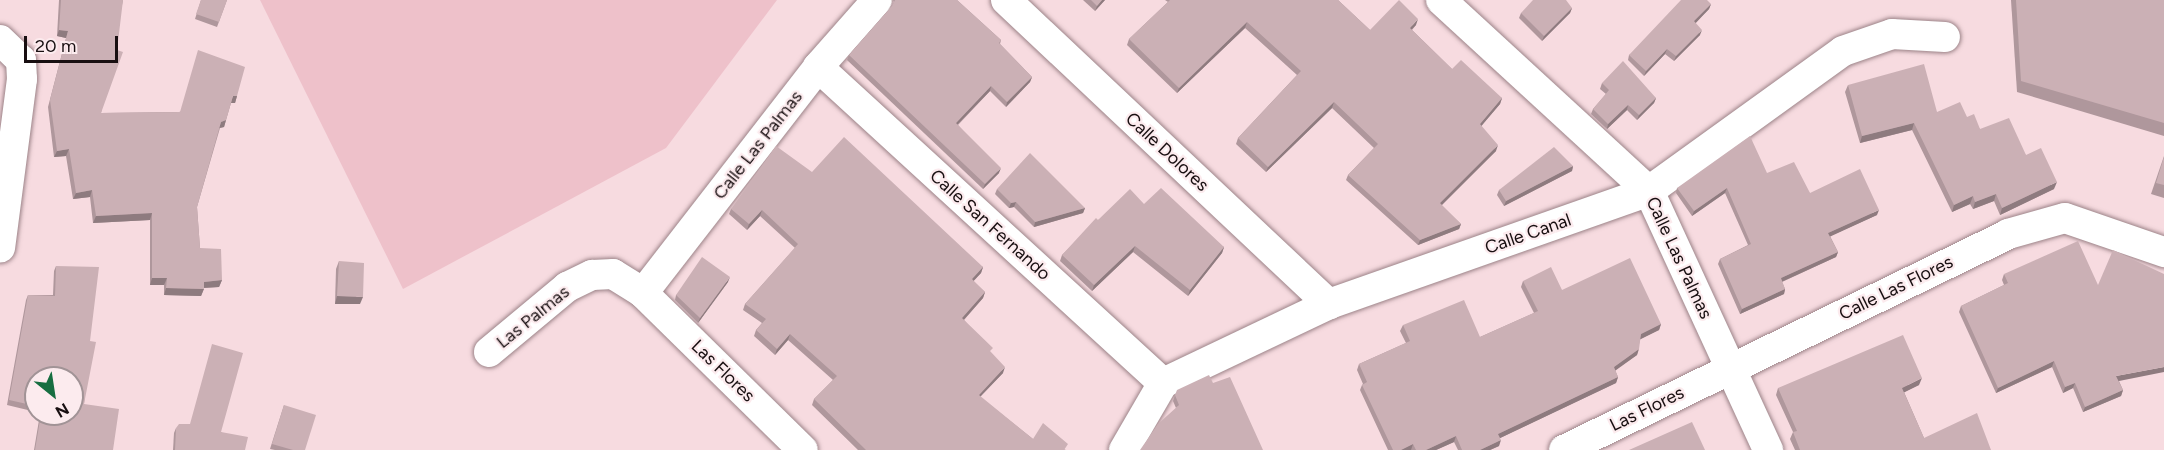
<!DOCTYPE html>
<html>
<head>
<meta charset="utf-8">
<style>
  body { margin:0 }
  #map { position:relative; width:2164px; height:450px; overflow:hidden; background:#f7dbe0; font-family:Figtree,sans-serif }
  div>[style] { position:absolute }
  [style*='--x'] { left:calc(var(--x)*1px); top:calc(var(--y)*1px); width:calc(var(--w)*1px); rotate:calc(var(--a)*1deg) }
  .green>* { inset:0; background:#eec1ca }
  .roads { filter:drop-shadow(0 0 2px #9c8388) drop-shadow(0 0 2px #9c8388) }
  .street>* { height:30px; margin:-15px; padding:0 15px; transform-origin:15px; border-radius:15px; background:#fff }
  .wall>* { inset:0; background:#af979c }
  .shaded-wall>* { inset:0; background:#8e7b7f }
  .building>* { inset:0; background:#cbb0b5 }
  span { translate:-50% -50%; white-space:nowrap; text-align:center; line-height:1.15; -webkit-text-stroke:4.5px #fcebee; paint-order:stroke }
  .street-label { font-size:18px; color:#180f11 }
  .north { position:absolute; left:24px; top:366px; width:60px; height:60px; box-sizing:border-box; background:#fcebee; border:2px solid #a19396; border-radius:50%; rotate:150deg; font-size:16px; font-weight:700; line-height:24px; text-align:center; color:#180f11 }
  .north::after { content:''; display:block; margin:auto; width:21px; height:27px; background:#176e41; clip-path:polygon(50% 0,100% 100%,50% 72%,0 100%) }
  .scale { position:absolute; left:24px; top:36px; width:94px; height:27px; box-sizing:border-box; border:3px solid #180f11; border-top:0; padding-left:8px; font-size:18px; line-height:21px; white-space:nowrap; color:#180f11; -webkit-text-stroke:4px #fcebee; paint-order:stroke }
</style>
</head>
<body>
<div id="map">
  <div class="green">
    <div style="clip-path:polygon(260px 0,777px 0,666px 148px,403px 289px)"></div>
  </div>
  <div class="roads">
    <div class="street">
      <div style="--x:1006;--y:0;--w:444;--a:43.3"></div>
      <div style="--x:1441;--y:0;--w:282;--a:42.6"></div>
      <div style="--x:1649;--y:191;--w:285;--a:65.3"></div>
      <div style="--x:0;--y:40;--w:29;--a:44"></div>
      <div style="--x:21;--y:60;--w:19;--a:87"></div>
      <div style="--x:22;--y:79;--w:170;--a:97.4"></div>
      <div style="--x:818;--y:67;--w:468;--a:42.5"></div>
      <div style="--x:643;--y:293;--w:286;--a:-52.2"></div>
      <div style="--x:818;--y:67;--w:89;--a:-48.6"></div>
      <div style="--x:489;--y:352;--w:102;--a:-39.8"></div>
      <div style="--x:567;--y:287;--w:28;--a:-26"></div>
      <div style="--x:592;--y:275;--w:21;--a:-3"></div>
      <div style="--x:613;--y:274;--w:36;--a:32"></div>
      <div style="--x:643;--y:293;--w:224;--a:44.5"></div>
      <div style="--x:1124;--y:450;--w:78;--a:-59.8"></div>
      <div style="--x:1163;--y:383;--w:184;--a:-25.4"></div>
      <div style="--x:1329;--y:304;--w:339;--a:-19.4"></div>
      <div style="--x:1649;--y:191;--w:239;--a:-35.8"></div>
      <div style="--x:1843;--y:51;--w:52;--a:-19.1"></div>
      <div style="--x:1892;--y:34;--w:53;--a:3.2"></div>
      <div style="--x:1564;--y:450;--w:494;--a:-25.9"></div>
      <div style="--x:2008;--y:234;--w:59;--a:-15.7"></div>
      <div style="--x:2065;--y:218;--w:105;--a:19"></div>
    </div>
  </div>
  <div class="wall">
    <div style="clip-path:polygon(59px 0,123px 0,101px 113px,179px 112px,237px 96px,235px 103px,231px 103px,224px 127px,220px 128px,197px 207px,200px 248px,222px 280px,219px 287px,204px 288px,201px 296px,164px 295px,164px 285px,150px 285px,150px 220px,93px 223px,90px 197px,73px 199px,66px 156px,54px 157px,48px 107px,66px 38px,57px 36px)"></div>
    <div style="clip-path:polygon(201px 0,227px 0,217px 27px,195px 19px)"></div>
    <div style="clip-path:polygon(893px 0,957px 0,1001px 40px,1000px 44px,1032px 77px,1030px 82px,1006px 107px,990px 91px,958px 125px,999px 173px,983px 189px,847px 60px,849px 55px,892px 6px,894px 2px)"></div>
    <div style="clip-path:polygon(1083px 0,1105px 0,1095px 11px)"></div>
    <div style="clip-path:polygon(1165px 0,1338px 0,1370px 30px,1416px 25px,1412px 30px,1452px 69px,1502px 98px,1500px 104px,1481px 126px,1496px 151px,1441px 205px,1461px 224px,1459px 229px,1418px 245px,1346px 180px,1348px 175px,1374px 148px,1332px 108px,1266px 172px,1236px 144px,1238px 138px,1297px 75px,1245px 28px,1177px 93px,1127px 45px,1129px 39px,1168px 2px)"></div>
    <div style="clip-path:polygon(2011px 0,2164px 0,2164px 136px,2017px 92px)"></div>
    <div style="clip-path:polygon(1711px 4px,1709px 9px,1695px 23px,1700px 35px,1674px 61px,1665px 54px,1644px 76px,1628px 60px,1629px 55px)"></div>
    <div style="clip-path:polygon(1572px 8px,1570px 13px,1542px 41px,1519px 18px,1521px 13px)"></div>
    <div style="clip-path:polygon(1602px 83px,1656px 98px,1654px 103px,1637px 120px,1627px 110px,1607px 129px,1591px 114px,1593px 109px,1606px 94px,1600px 89px)"></div>
    <div style="clip-path:polygon(1848px 85px,1937px 112px,1967px 117px,1980px 129px,2026px 155px,2054px 189px,2000px 215px,1994px 201px,1973px 209px,1970px 204px,1952px 212px,1912px 130px,1860px 143px,1845px 92px)"></div>
    <div style="clip-path:polygon(2164px 156px,2164px 198px,2151px 194px)"></div>
    <div style="clip-path:polygon(1573px 166px,1572px 171px,1504px 206px,1497px 195px,1499px 190px)"></div>
    <div style="clip-path:polygon(812px 172px,983px 267px,981px 273px,973px 281px,985px 292px,983px 298px,964px 320px,991px 353px,1003px 373px,980px 397px,1033px 439px,1066px 450px,858px 450px,812px 405px,814px 399px,833px 380px,788px 340px,775px 355px,754px 336px,756px 330px,762px 323px,743px 310px,745px 304px,795px 248px,760px 216px,747px 230px,729px 214px,731px 209px)"></div>
    <div style="clip-path:polygon(1767px 173px,1810px 193px,1877px 215px,1830px 236px,1838px 252px,1836px 257px,1782px 282px,1785px 289px,1784px 294px,1740px 314px,1718px 264px,1720px 259px,1748px 245px,1725px 193px,1692px 216px,1676px 193px,1677px 188px)"></div>
    <div style="clip-path:polygon(997px 189px,1085px 208px,1083px 213px,1034px 227px,1014px 207px,1009px 208px,995px 194px)"></div>
    <div style="clip-path:polygon(1144px 204px,1224px 247px,1222px 253px,1188px 296px,1133px 252px,1092px 291px,1060px 261px,1062px 255px,1098px 220px)"></div>
    <div style="clip-path:polygon(339px 261px,360px 304px,335px 304px,336px 269px)"></div>
    <div style="clip-path:polygon(56px 266px,90px 341px,84px 404px,113px 450px,34px 450px,40px 414px,72px 414px,36px 378px,36px 412px,7px 405px,26px 300px,28px 295px,53px 295px,54px 271px)"></div>
    <div style="clip-path:polygon(2004px 274px,2119px 381px,2123px 390px,2121px 396px,2083px 412px,2073px 388px,2063px 393px,2052px 367px,1996px 393px,1959px 312px,1961px 306px,2004px 285px,2002px 280px)"></div>
    <div style="clip-path:polygon(1523px 281px,1562px 290px,1661px 324px,1659px 330px,1640px 339px,1637px 355px,1615px 370px,1618px 377px,1616px 383px,1500px 438px,1499px 446px,1490px 450px,1458px 450px,1454px 442px,1436px 450px,1388px 450px,1360px 390px,1362px 385px,1363px 384px,1357px 370px,1359px 364px,1406px 343px,1400px 331px,1403px 325px,1480px 337px,1534px 313px,1521px 287px)"></div>
    <div style="clip-path:polygon(728px 282px,698px 323px,675px 300px,676px 295px)"></div>
    <div style="clip-path:polygon(1213px 383px,1176px 408px,1173px 401px,1175px 395px)"></div>
    <div style="clip-path:polygon(1919px 385px,1904px 392px,1924px 438px,1991px 450px,1795px 450px,1790px 439px,1793px 432px,1776px 395px,1778px 388px)"></div>
    <div style="clip-path:polygon(284px 405px,305px 450px,275px 450px,270px 449px)"></div>
    <div style="clip-path:polygon(176px 428px,221px 432px,245px 450px,173px 450px,174px 433px)"></div>
  </div>
  <div class="shaded-wall">
    <div style="clip-path:polygon(1102px 0,1105px 0,1095px 11px,1097px 6px)"></div>
    <div style="clip-path:polygon(1711px 4px,1709px 9px,1692px 27px,1694px 21px)"></div>
    <div style="clip-path:polygon(1572px 8px,1570px 13px,1542px 41px,1544px 36px)"></div>
    <div style="clip-path:polygon(1418px 19px,1416px 25px,1408px 33px,1410px 28px)"></div>
    <div style="clip-path:polygon(1247px 22px,1245px 28px,1177px 93px,1179px 88px)"></div>
    <div style="clip-path:polygon(59px 30px,68px 31px,66px 38px,57px 36px)"></div>
    <div style="clip-path:polygon(1702px 30px,1700px 35px,1674px 61px,1676px 56px)"></div>
    <div style="clip-path:polygon(1667px 49px,1665px 54px,1644px 76px,1646px 71px)"></div>
    <div style="clip-path:polygon(1032px 77px,1030px 82px,1006px 107px,1007px 102px)"></div>
    <div style="clip-path:polygon(991px 86px,990px 91px,954px 128px,956px 123px)"></div>
    <div style="clip-path:polygon(233px 96px,237px 96px,235px 103px,231px 103px)"></div>
    <div style="clip-path:polygon(1502px 98px,1500px 104px,1478px 130px,1480px 124px)"></div>
    <div style="clip-path:polygon(1656px 98px,1654px 103px,1637px 120px,1639px 115px)"></div>
    <div style="clip-path:polygon(1334px 102px,1332px 108px,1266px 172px,1268px 167px)"></div>
    <div style="clip-path:polygon(1628px 105px,1627px 110px,1607px 129px,1608px 124px)"></div>
    <div style="clip-path:polygon(226px 120px,224px 127px,219px 128px,221px 122px)"></div>
    <div style="clip-path:polygon(1914px 123px,1912px 130px,1860px 143px,1862px 136px)"></div>
    <div style="clip-path:polygon(1498px 145px,1496px 151px,1438px 209px,1440px 203px)"></div>
    <div style="clip-path:polygon(69px 149px,66px 156px,54px 157px,57px 151px)"></div>
    <div style="clip-path:polygon(1573px 166px,1572px 171px,1504px 206px,1506px 201px)"></div>
    <div style="clip-path:polygon(1001px 168px,999px 173px,983px 189px,985px 184px)"></div>
    <div style="clip-path:polygon(2057px 182px,2054px 189px,2000px 215px,2002px 208px)"></div>
    <div style="clip-path:polygon(1727px 188px,1725px 193px,1692px 216px,1694px 211px)"></div>
    <div style="clip-path:polygon(92px 190px,90px 197px,73px 199px,76px 193px)"></div>
    <div style="clip-path:polygon(1996px 194px,1994px 201px,1973px 209px,1975px 202px)"></div>
    <div style="clip-path:polygon(1973px 196px,1970px 204px,1952px 212px,1954px 205px)"></div>
    <div style="clip-path:polygon(1016px 202px,1014px 207px,1009px 208px,1011px 203px)"></div>
    <div style="clip-path:polygon(1085px 208px,1083px 213px,1034px 227px,1035px 222px)"></div>
    <div style="clip-path:polygon(762px 210px,760px 216px,747px 230px,749px 224px)"></div>
    <div style="clip-path:polygon(1879px 210px,1877px 215px,1827px 238px,1828px 233px)"></div>
    <div style="clip-path:polygon(152px 213px,150px 220px,93px 223px,96px 216px)"></div>
    <div style="clip-path:polygon(1461px 224px,1459px 229px,1418px 245px,1420px 240px)"></div>
    <div style="clip-path:polygon(1135px 246px,1133px 252px,1092px 291px,1094px 285px)"></div>
    <div style="clip-path:polygon(1224px 247px,1222px 253px,1188px 296px,1190px 290px)"></div>
    <div style="clip-path:polygon(1838px 252px,1836px 257px,1779px 283px,1781px 278px)"></div>
    <div style="clip-path:polygon(983px 267px,981px 273px,970px 285px,972px 279px)"></div>
    <div style="clip-path:polygon(730px 277px,728px 282px,698px 323px,700px 318px)"></div>
    <div style="clip-path:polygon(152px 278px,167px 278px,164px 285px,150px 285px)"></div>
    <div style="clip-path:polygon(222px 280px,219px 287px,201px 288px,204px 282px)"></div>
    <div style="clip-path:polygon(166px 288px,204px 289px,201px 296px,164px 295px)"></div>
    <div style="clip-path:polygon(1785px 289px,1784px 294px,1740px 314px,1742px 309px)"></div>
    <div style="clip-path:polygon(985px 292px,983px 298px,960px 324px,962px 318px)"></div>
    <div style="clip-path:polygon(337px 296px,363px 297px,360px 304px,335px 304px)"></div>
    <div style="clip-path:polygon(1661px 324px,1659px 330px,1639px 340px,1641px 334px)"></div>
    <div style="clip-path:polygon(790px 334px,788px 340px,775px 355px,777px 349px)"></div>
    <div style="clip-path:polygon(1639px 349px,1637px 355px,1612px 373px,1614px 367px)"></div>
    <div style="clip-path:polygon(2054px 361px,2052px 367px,1996px 393px,1998px 388px)"></div>
    <div style="clip-path:polygon(1005px 367px,1003px 373px,976px 401px,979px 395px)"></div>
    <div style="clip-path:polygon(2164px 367px,2164px 372px,2114px 382px,2116px 376px)"></div>
    <div style="clip-path:polygon(1618px 377px,1616px 383px,1496px 440px,1498px 434px)"></div>
    <div style="clip-path:polygon(1922px 378px,1919px 385px,1899px 395px,1902px 388px)"></div>
    <div style="clip-path:polygon(2075px 383px,2073px 388px,2063px 393px,2065px 387px)"></div>
    <div style="clip-path:polygon(2123px 390px,2121px 396px,2083px 412px,2085px 407px)"></div>
    <div style="clip-path:polygon(1456px 436px,1454px 442px,1436px 450px,1426px 450px)"></div>
    <div style="clip-path:polygon(1501px 440px,1499px 446px,1490px 450px,1480px 450px)"></div>
    <div style="clip-path:polygon(1413px 444px,1411px 450px,1401px 450px)"></div>
  </div>
  <div class="building">
    <div style="clip-path:polygon(61px 0,123px 0,117px 50px,123px 52px,101px 113px,180px 112px,198px 50px,245px 67px,237px 96px,233px 96px,226px 120px,221px 122px,197px 207px,200px 248px,221px 249px,222px 280px,204px 282px,204px 289px,166px 288px,167px 278px,152px 278px,152px 213px,96px 216px,92px 190px,76px 193px,69px 149px,57px 151px,50px 100px,68px 31px,59px 30px)"></div>
    <div style="clip-path:polygon(201px 0,227px 0,219px 22px,196px 14px)"></div>
    <div style="clip-path:polygon(895px 0,957px 0,1001px 40px,999px 43px,1032px 77px,1007px 102px,991px 86px,956px 123px,1001px 168px,985px 184px,849px 55px,892px 6px)"></div>
    <div style="clip-path:polygon(1091px 0,1102px 0,1097px 6px)"></div>
    <div style="clip-path:polygon(1170px 0,1338px 0,1370px 30px,1399px 0,1418px 19px,1410px 28px,1452px 69px,1461px 60px,1502px 98px,1480px 124px,1498px 145px,1440px 203px,1461px 224px,1420px 240px,1348px 175px,1378px 144px,1334px 102px,1268px 167px,1238px 138px,1301px 71px,1247px 22px,1179px 88px,1129px 39px)"></div>
    <div style="clip-path:polygon(1533px 0,1566px 0,1572px 8px,1544px 36px,1521px 13px)"></div>
    <div style="clip-path:polygon(1681px 0,1707px 0,1711px 4px,1694px 21px,1702px 30px,1676px 56px,1667px 49px,1646px 71px,1629px 55px)"></div>
    <div style="clip-path:polygon(2016px 0,2164px 0,2164px 123px,2021px 81px)"></div>
    <div style="clip-path:polygon(1623px 61px,1656px 98px,1639px 115px,1628px 105px,1608px 124px,1593px 109px,1609px 90px,1602px 83px)"></div>
    <div style="clip-path:polygon(1924px 64px,1937px 112px,1960px 102px,1967px 117px,1974px 114px,1980px 129px,2009px 118px,2026px 155px,2041px 148px,2057px 182px,2002px 208px,1996px 194px,1975px 202px,1973px 196px,1954px 205px,1914px 123px,1862px 136px,1848px 85px)"></div>
    <div style="clip-path:polygon(1750px 136px,1767px 173px,1794px 162px,1810px 193px,1860px 169px,1879px 210px,1828px 233px,1838px 252px,1781px 278px,1785px 289px,1742px 309px,1720px 259px,1751px 244px,1727px 188px,1694px 211px,1677px 188px)"></div>
    <div style="clip-path:polygon(844px 137px,983px 267px,972px 279px,985px 292px,962px 318px,993px 348px,990px 351px,1005px 367px,979px 395px,1033px 439px,1043px 423px,1068px 444px,1064px 450px,866px 450px,814px 399px,837px 376px,790px 334px,777px 349px,756px 330px,766px 319px,745px 304px,798px 244px,762px 210px,749px 224px,731px 209px,776px 146px,812px 172px)"></div>
    <div style="clip-path:polygon(1554px 147px,1573px 166px,1506px 201px,1499px 190px)"></div>
    <div style="clip-path:polygon(1030px 153px,1085px 208px,1035px 222px,1016px 202px,1011px 203px,997px 189px)"></div>
    <div style="clip-path:polygon(2164px 157px,2164px 185px,2156px 183px)"></div>
    <div style="clip-path:polygon(1161px 188px,1224px 247px,1190px 290px,1135px 246px,1094px 285px,1062px 255px,1096px 218px,1098px 220px,1130px 189px,1144px 204px)"></div>
    <div style="clip-path:polygon(2078px 241px,2098px 285px,2113px 250px,2164px 274px,2164px 367px,2116px 376px,2123px 390px,2085px 407px,2075px 383px,2065px 387px,2054px 361px,1998px 388px,1961px 306px,2008px 283px,2004px 274px)"></div>
    <div style="clip-path:polygon(702px 257px,730px 277px,700px 318px,676px 295px)"></div>
    <div style="clip-path:polygon(1630px 258px,1661px 324px,1641px 334px,1639px 349px,1614px 367px,1618px 377px,1498px 434px,1501px 440px,1480px 450px,1462px 450px,1456px 436px,1426px 450px,1416px 450px,1413px 444px,1401px 450px,1393px 450px,1362px 385px,1367px 382px,1359px 364px,1410px 341px,1403px 325px,1464px 300px,1480px 337px,1538px 311px,1523px 281px,1551px 267px,1562px 290px)"></div>
    <div style="clip-path:polygon(339px 261px,364px 263px,363px 297px,337px 296px)"></div>
    <div style="clip-path:polygon(56px 266px,99px 267px,90px 341px,96px 342px,84px 404px,119px 409px,113px 450px,35px 450px,41px 414px,72px 414px,72px 378px,36px 378px,36px 406px,9px 400px,28px 295px,55px 296px)"></div>
    <div style="clip-path:polygon(1903px 335px,1922px 378px,1902px 388px,1924px 438px,1977px 413px,1991px 450px,1800px 450px,1793px 432px,1797px 431px,1778px 388px)"></div>
    <div style="clip-path:polygon(212px 344px,243px 353px,221px 432px,248px 437px,245px 450px,175px 450px,176px 428px,179px 424px,190px 424px)"></div>
    <div style="clip-path:polygon(1209px 375px,1213px 383px,1230px 377px,1263px 450px,1140px 450px,1158px 424px,1179px 405px,1175px 395px,1177px 390px)"></div>
    <div style="clip-path:polygon(284px 405px,316px 415px,305px 450px,293px 450px,272px 444px)"></div>
    <div style="clip-path:polygon(1692px 422px,1705px 450px,1629px 450px)"></div>
  </div>
  <div class="street-label">
    <span style="left:758px;top:145px;rotate:-52deg">Calle Las Palmas</span>
    <span style="left:1167px;top:152px;rotate:43deg">Calle Dolores</span>
    <span style="left:990px;top:225px;rotate:42deg">Calle San Fernando</span>
    <span style="left:1528px;top:234px;rotate:-19deg">Calle Canal</span>
    <span style="left:1679px;top:258px;rotate:65deg">Calle Las Palmas</span>
    <span style="left:1896px;top:288px;rotate:-26deg">Calle Las Flores</span>
    <span style="left:533px;top:317px;rotate:-39deg">Las Palmas</span>
    <span style="left:723px;top:371px;rotate:44deg">Las Flores</span>
    <span style="left:1647px;top:409px;rotate:-26deg">Las Flores</span>
  </div>
  <div class="north">N</div>
  <div class="scale">20 m</div>
</div>
</body>
</html>
